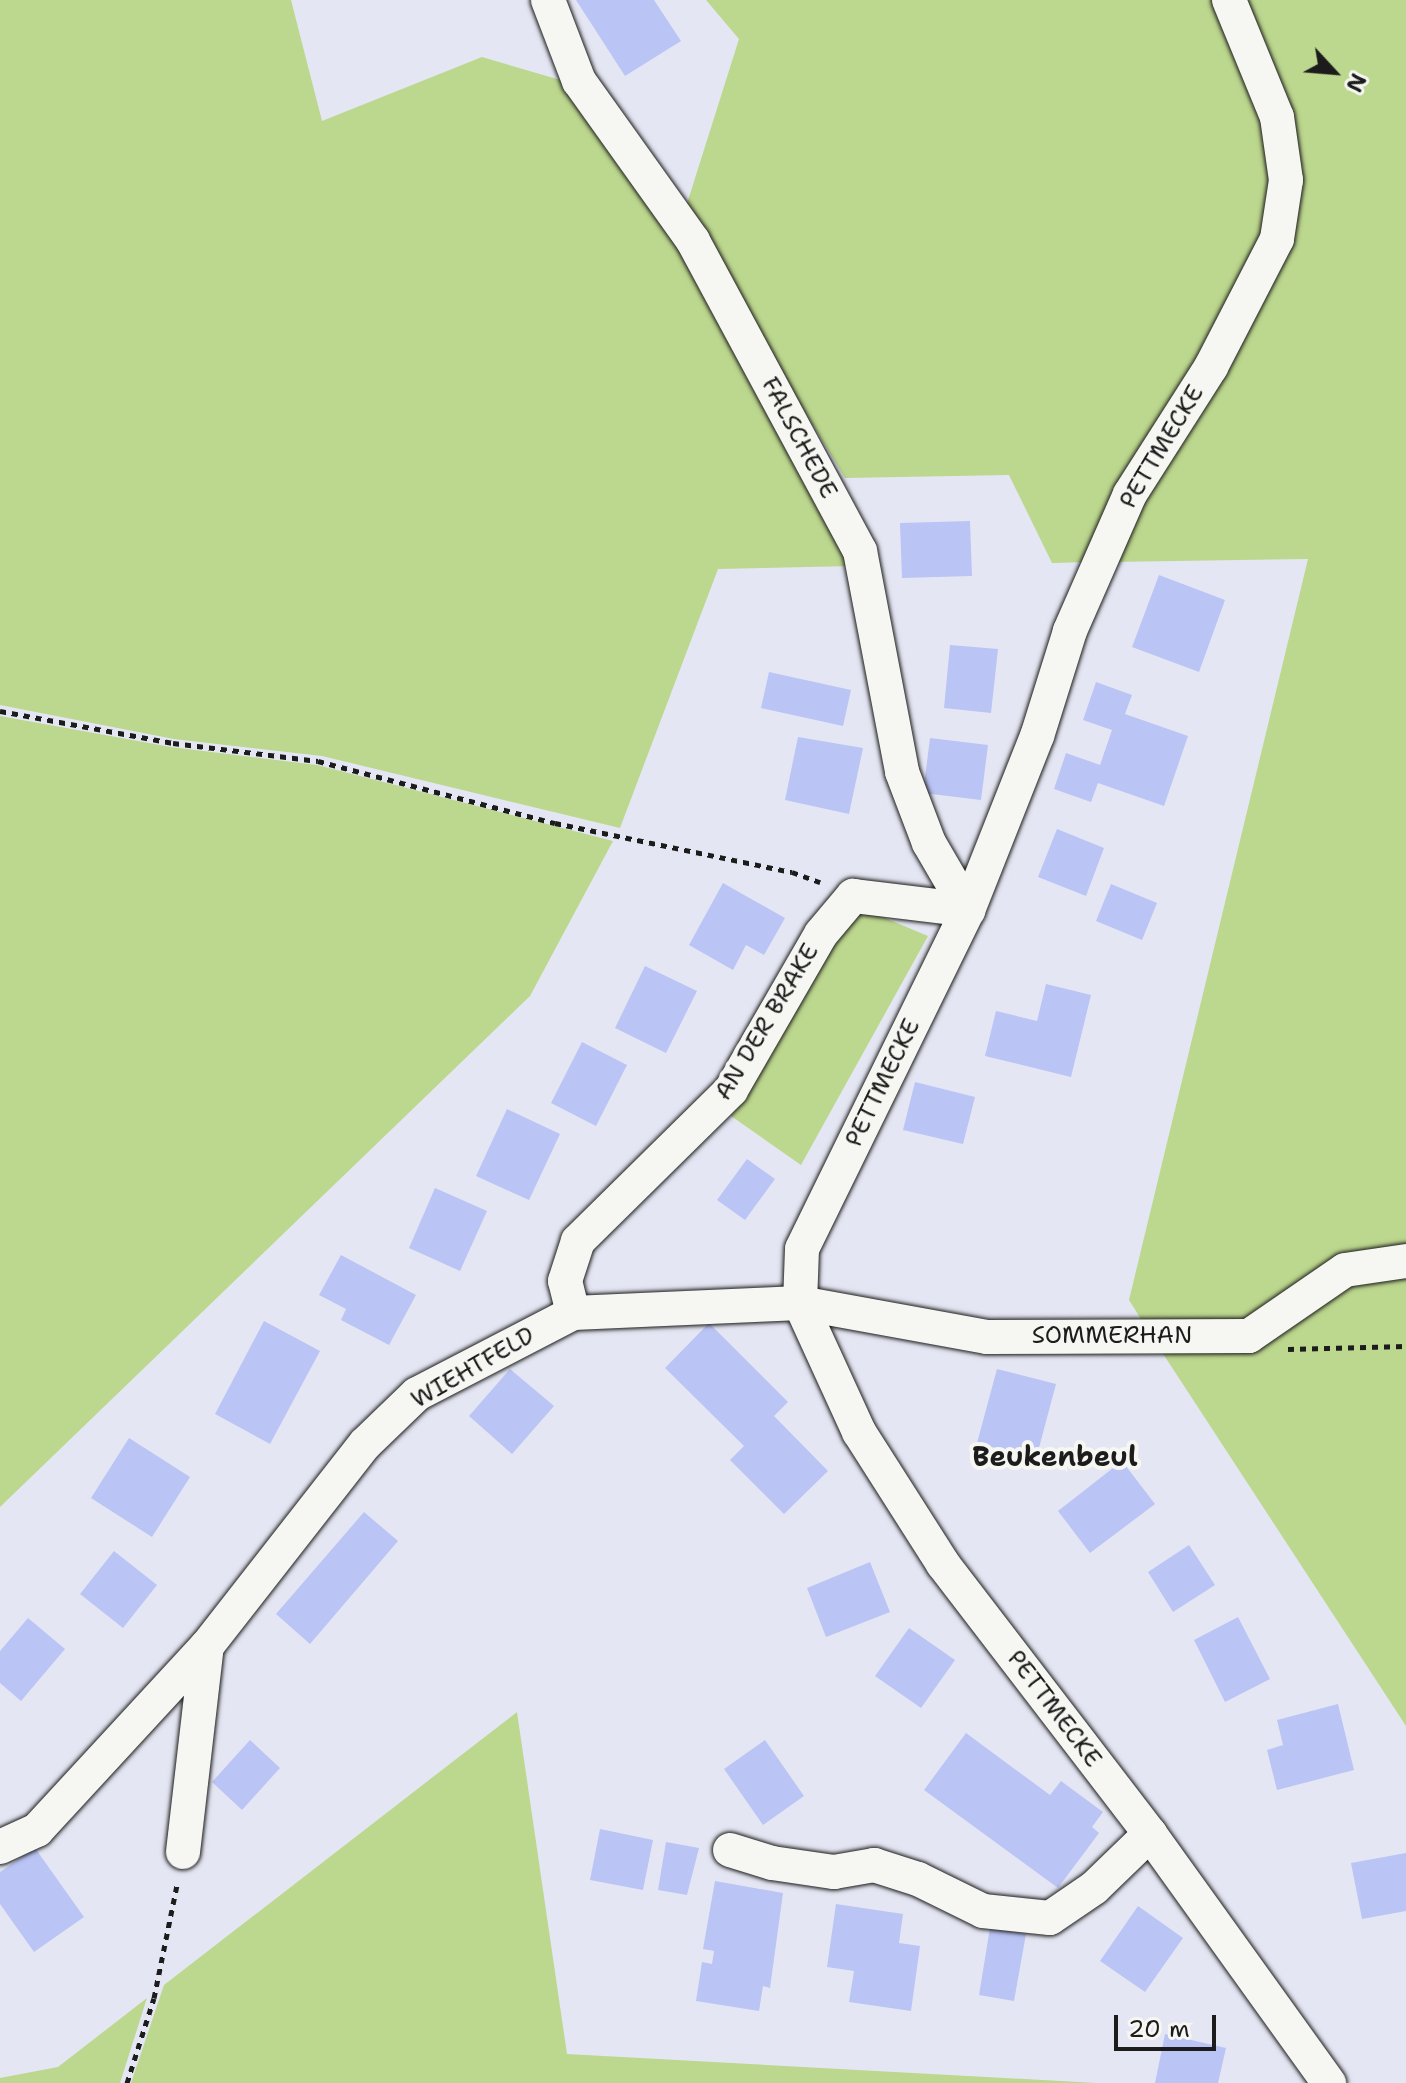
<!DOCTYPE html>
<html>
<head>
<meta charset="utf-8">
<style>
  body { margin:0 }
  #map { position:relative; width:1406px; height:2083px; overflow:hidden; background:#e4e7f3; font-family:"Shantell Sans",sans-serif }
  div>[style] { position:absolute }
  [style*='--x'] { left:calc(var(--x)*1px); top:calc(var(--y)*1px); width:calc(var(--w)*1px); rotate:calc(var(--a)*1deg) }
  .green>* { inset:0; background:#bcd78e }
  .building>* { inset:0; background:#bac4f5 }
  .path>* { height:5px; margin-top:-2.5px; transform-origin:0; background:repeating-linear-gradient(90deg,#1c1c1c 0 6px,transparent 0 12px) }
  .roads { filter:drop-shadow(0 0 2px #1c1c1c) drop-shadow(0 0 2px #1c1c1c) }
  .minor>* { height:34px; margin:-17px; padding:0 17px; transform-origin:17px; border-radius:17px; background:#f6f6f2 }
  span { translate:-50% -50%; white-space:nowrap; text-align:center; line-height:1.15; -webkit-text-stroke:8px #f6f6f2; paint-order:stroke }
  .street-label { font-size:24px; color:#1c1c1c }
  .quarter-label { font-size:28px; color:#1c1c1c; font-weight:700 }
  .north { position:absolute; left:1294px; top:32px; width:80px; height:80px; -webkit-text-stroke:6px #f6f6f2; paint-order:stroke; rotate:116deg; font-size:22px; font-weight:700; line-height:32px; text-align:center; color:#1c1c1c }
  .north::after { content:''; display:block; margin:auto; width:28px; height:36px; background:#1c1c1c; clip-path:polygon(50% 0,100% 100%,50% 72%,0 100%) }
  .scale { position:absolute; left:1114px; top:2015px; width:102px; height:36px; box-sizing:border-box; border:4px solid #1c1c1c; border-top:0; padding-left:10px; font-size:24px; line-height:28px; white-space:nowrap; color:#1c1c1c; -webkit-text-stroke:6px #f6f6f2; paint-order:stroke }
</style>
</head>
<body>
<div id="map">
  <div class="green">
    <div style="clip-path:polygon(0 0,291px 0,322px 121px,482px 57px,574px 84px,687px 246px,853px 566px,718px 569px,620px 828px,322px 756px,174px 739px,0 705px)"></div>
    <div style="clip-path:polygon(706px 0,1212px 0,1261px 117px,1270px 172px,1264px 230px,1088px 562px,1052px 563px,1009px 475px,845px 478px,684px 213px,739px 39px)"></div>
    <div style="clip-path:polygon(1241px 0,1406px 0,1406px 1256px,1248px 1329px,1149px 1332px,1129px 1300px,1308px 559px,1111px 562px,1284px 238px)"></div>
    <div style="clip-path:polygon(0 716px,171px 747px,317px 765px,613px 841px,530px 996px,0 1507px)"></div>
    <div style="clip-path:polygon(861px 913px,873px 913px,928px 936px,801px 1165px,731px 1116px,844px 925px)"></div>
    <div style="clip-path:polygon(1406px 1264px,1406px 1726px,1156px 1343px,1248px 1340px,1345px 1274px)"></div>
    <div style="clip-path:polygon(517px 1712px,567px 2054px,1096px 2083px,131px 2083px,164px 1985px)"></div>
    <div style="clip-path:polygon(147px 1998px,120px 2083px,0 2083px,0 2078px,58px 2067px)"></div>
  </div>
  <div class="building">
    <div style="clip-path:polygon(576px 0,654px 0,681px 41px,625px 76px)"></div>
    <div style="clip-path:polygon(970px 521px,972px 576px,902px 578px,900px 523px)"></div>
    <div style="clip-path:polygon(1159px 575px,1225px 600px,1199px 672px,1132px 647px)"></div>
    <div style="clip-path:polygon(950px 645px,998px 649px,991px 713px,944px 708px)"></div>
    <div style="clip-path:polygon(769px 672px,851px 690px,843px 726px,761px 708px)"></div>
    <div style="clip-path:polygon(1096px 682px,1132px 695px,1125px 714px,1188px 736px,1164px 806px,1098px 783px,1091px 802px,1054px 789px,1066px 753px,1100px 765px,1112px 730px,1083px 720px)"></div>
    <div style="clip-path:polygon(798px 737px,863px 748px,849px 814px,785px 800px)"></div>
    <div style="clip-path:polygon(930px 738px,988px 745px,981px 800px,923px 793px)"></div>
    <div style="clip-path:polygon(1057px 829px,1104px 848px,1086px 896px,1038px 877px)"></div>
    <div style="clip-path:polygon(723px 883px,785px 918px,764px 955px,746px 945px,733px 970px,689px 945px)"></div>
    <div style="clip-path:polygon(1111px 884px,1157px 903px,1142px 940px,1096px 921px)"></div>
    <div style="clip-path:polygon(645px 966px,697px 991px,666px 1053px,615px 1028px)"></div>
    <div style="clip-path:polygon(1046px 984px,1091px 995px,1071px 1077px,985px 1056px,996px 1011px,1037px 1021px)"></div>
    <div style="clip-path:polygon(582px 1042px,627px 1065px,596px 1126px,551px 1103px)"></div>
    <div style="clip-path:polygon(915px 1082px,975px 1097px,963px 1144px,903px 1130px)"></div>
    <div style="clip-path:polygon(507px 1109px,560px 1134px,529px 1200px,476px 1176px)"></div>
    <div style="clip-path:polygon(747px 1159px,775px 1179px,745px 1220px,717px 1200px)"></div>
    <div style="clip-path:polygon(435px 1188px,487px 1211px,460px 1271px,409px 1248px)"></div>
    <div style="clip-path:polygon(341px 1255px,416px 1295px,389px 1345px,341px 1320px,346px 1309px,319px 1295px)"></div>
    <div style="clip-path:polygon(264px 1321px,320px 1351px,270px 1444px,215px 1414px)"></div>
    <div style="clip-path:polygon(709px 1323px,788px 1402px,774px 1416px,828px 1471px,784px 1514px,730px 1460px,744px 1446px,665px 1368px)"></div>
    <div style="clip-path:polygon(510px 1369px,554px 1406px,512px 1454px,469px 1416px)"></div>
    <div style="clip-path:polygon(997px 1369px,1056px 1384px,1036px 1459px,977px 1443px)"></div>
    <div style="clip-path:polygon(129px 1438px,190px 1477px,152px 1537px,91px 1498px)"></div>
    <div style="clip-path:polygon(1122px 1461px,1155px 1504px,1090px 1553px,1058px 1511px)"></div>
    <div style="clip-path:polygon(364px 1512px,398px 1541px,310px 1644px,276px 1614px)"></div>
    <div style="clip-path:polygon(1189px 1545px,1215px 1585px,1173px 1612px,1148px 1572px)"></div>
    <div style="clip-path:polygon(114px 1551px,157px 1585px,123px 1628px,80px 1594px)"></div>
    <div style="clip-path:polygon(870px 1562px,890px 1612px,826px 1637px,807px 1588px)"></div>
    <div style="clip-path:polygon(1238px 1617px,1270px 1679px,1225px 1702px,1194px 1640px)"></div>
    <div style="clip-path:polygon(28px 1618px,65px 1649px,21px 1701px,0 1683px,0 1651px)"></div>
    <div style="clip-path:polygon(909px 1628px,955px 1660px,921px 1708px,875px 1676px)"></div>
    <div style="clip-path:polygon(1338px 1704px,1354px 1770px,1277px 1790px,1267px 1750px,1283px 1745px,1277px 1720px)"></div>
    <div style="clip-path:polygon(966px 1733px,1050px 1795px,1061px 1781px,1103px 1812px,1092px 1827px,1099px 1833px,1058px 1888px,924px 1790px)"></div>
    <div style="clip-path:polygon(250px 1740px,280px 1768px,242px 1810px,212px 1782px)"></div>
    <div style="clip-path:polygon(765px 1740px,804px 1796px,763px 1825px,724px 1769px)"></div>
    <div style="clip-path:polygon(600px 1829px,653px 1840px,643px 1890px,590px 1880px)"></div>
    <div style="clip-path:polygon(666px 1842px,699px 1848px,687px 1895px,658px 1890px)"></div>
    <div style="clip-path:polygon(35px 1848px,84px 1917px,34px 1952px,0 1904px,0 1872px)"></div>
    <div style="clip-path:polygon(1406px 1853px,1406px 1911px,1362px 1919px,1351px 1863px)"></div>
    <div style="clip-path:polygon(715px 1881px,783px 1893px,770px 1988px,763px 1986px,759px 2011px,696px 2001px,702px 1962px,712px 1964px,714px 1951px,703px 1949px)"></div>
    <div style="clip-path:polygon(836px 1904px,903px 1914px,899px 1943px,920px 1946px,911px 2011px,849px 2002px,854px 1971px,827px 1967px)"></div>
    <div style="clip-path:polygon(1138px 1906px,1183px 1938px,1145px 1992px,1100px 1961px)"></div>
    <div style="clip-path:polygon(990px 1928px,1026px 1934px,1014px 2001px,979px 1995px)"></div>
    <div style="clip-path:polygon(1165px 2034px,1226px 2048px,1218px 2083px,1155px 2083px)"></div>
  </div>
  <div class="path">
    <div style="--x:0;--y:711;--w:176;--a:10.5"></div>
    <div style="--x:173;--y:743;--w:146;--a:7.1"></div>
    <div style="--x:318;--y:761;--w:245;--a:14.7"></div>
    <div style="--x:555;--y:823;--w:242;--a:11.7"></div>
    <div style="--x:792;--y:872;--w:30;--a:20"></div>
    <div style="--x:1288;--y:1349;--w:118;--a:-1.5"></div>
    <div style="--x:127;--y:2083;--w:89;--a:-72.4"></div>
    <div style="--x:154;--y:1998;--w:115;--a:-78.5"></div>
  </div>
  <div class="roads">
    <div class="minor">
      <div style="--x:548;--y:0;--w:87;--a:69.1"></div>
      <div style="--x:579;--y:81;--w:196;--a:54.5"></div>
      <div style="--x:693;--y:241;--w:352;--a:61.7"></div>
      <div style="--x:860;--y:551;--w:225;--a:79.2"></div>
      <div style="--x:902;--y:772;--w:76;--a:69.2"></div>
      <div style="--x:929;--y:843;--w:78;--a:59.8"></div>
      <div style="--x:1229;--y:0;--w:126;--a:67.7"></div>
      <div style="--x:1277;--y:117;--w:64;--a:81.9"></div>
      <div style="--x:1286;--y:180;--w:60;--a:98.7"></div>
      <div style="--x:1277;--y:239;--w:144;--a:117.3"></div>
      <div style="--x:1211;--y:367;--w:151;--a:122.5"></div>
      <div style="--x:1130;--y:494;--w:150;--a:113.7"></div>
      <div style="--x:1070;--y:631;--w:110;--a:107.4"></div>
      <div style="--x:1037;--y:736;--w:187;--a:111.6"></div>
      <div style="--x:968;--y:910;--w:377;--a:116.1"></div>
      <div style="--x:802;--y:1249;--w:54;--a:92.1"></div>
      <div style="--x:800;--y:1303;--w:142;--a:65.4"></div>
      <div style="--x:859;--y:1432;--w:156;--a:57.5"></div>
      <div style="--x:943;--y:1564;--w:340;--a:52.5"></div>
      <div style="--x:1150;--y:1834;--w:307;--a:54.3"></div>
      <div style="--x:573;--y:1313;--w:33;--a:-104"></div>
      <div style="--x:565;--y:1281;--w:42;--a:-72"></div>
      <div style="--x:578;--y:1241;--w:215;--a:-44.6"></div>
      <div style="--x:731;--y:1090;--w:180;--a:-60"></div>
      <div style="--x:821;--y:934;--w:50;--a:-49.9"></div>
      <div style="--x:853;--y:896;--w:116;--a:6.9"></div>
      <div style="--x:0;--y:1847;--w:41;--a:-24.7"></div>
      <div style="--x:37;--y:1830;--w:251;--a:-47.3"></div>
      <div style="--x:207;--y:1646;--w:256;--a:-52"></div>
      <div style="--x:365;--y:1444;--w:72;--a:-43.9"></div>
      <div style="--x:417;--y:1394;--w:176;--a:-27.4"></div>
      <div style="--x:573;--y:1313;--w:227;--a:-2.5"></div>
      <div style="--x:800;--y:1303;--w:190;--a:10.3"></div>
      <div style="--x:987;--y:1337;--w:262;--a:-0.2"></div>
      <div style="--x:1249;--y:1336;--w:116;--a:-34.5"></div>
      <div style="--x:1345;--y:1270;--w:62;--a:-8.4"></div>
      <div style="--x:730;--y:1850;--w:44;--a:17.2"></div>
      <div style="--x:772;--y:1863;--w:63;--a:8.3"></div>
      <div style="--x:834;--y:1872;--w:41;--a:-9.9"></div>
      <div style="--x:874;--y:1865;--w:46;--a:17.7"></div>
      <div style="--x:918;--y:1879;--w:72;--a:26.2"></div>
      <div style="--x:983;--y:1911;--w:67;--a:6"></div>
      <div style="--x:1050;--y:1918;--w:53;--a:-34.3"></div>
      <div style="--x:1094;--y:1888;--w:78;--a:-44"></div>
      <div style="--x:183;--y:1852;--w:207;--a:-83.4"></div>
    </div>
  </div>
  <div class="street-label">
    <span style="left:799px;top:438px;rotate:62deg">FALSCHEDE</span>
    <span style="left:1162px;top:447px;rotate:-59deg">PETTMECKE</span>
    <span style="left:767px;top:1022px;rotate:-59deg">AN DER BRAKE</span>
    <span style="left:883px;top:1083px;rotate:-64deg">PETTMECKE</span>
    <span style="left:1112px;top:1336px">SOMMERHAN</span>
    <span style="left:473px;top:1368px;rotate:-30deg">WIEHTFELD</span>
    <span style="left:1054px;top:1709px;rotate:53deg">PETTMECKE</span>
  </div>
  <div class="quarter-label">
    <span style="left:1055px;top:1456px">Beukenbeul</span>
  </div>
  <div class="north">N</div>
  <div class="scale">20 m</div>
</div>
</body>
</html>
